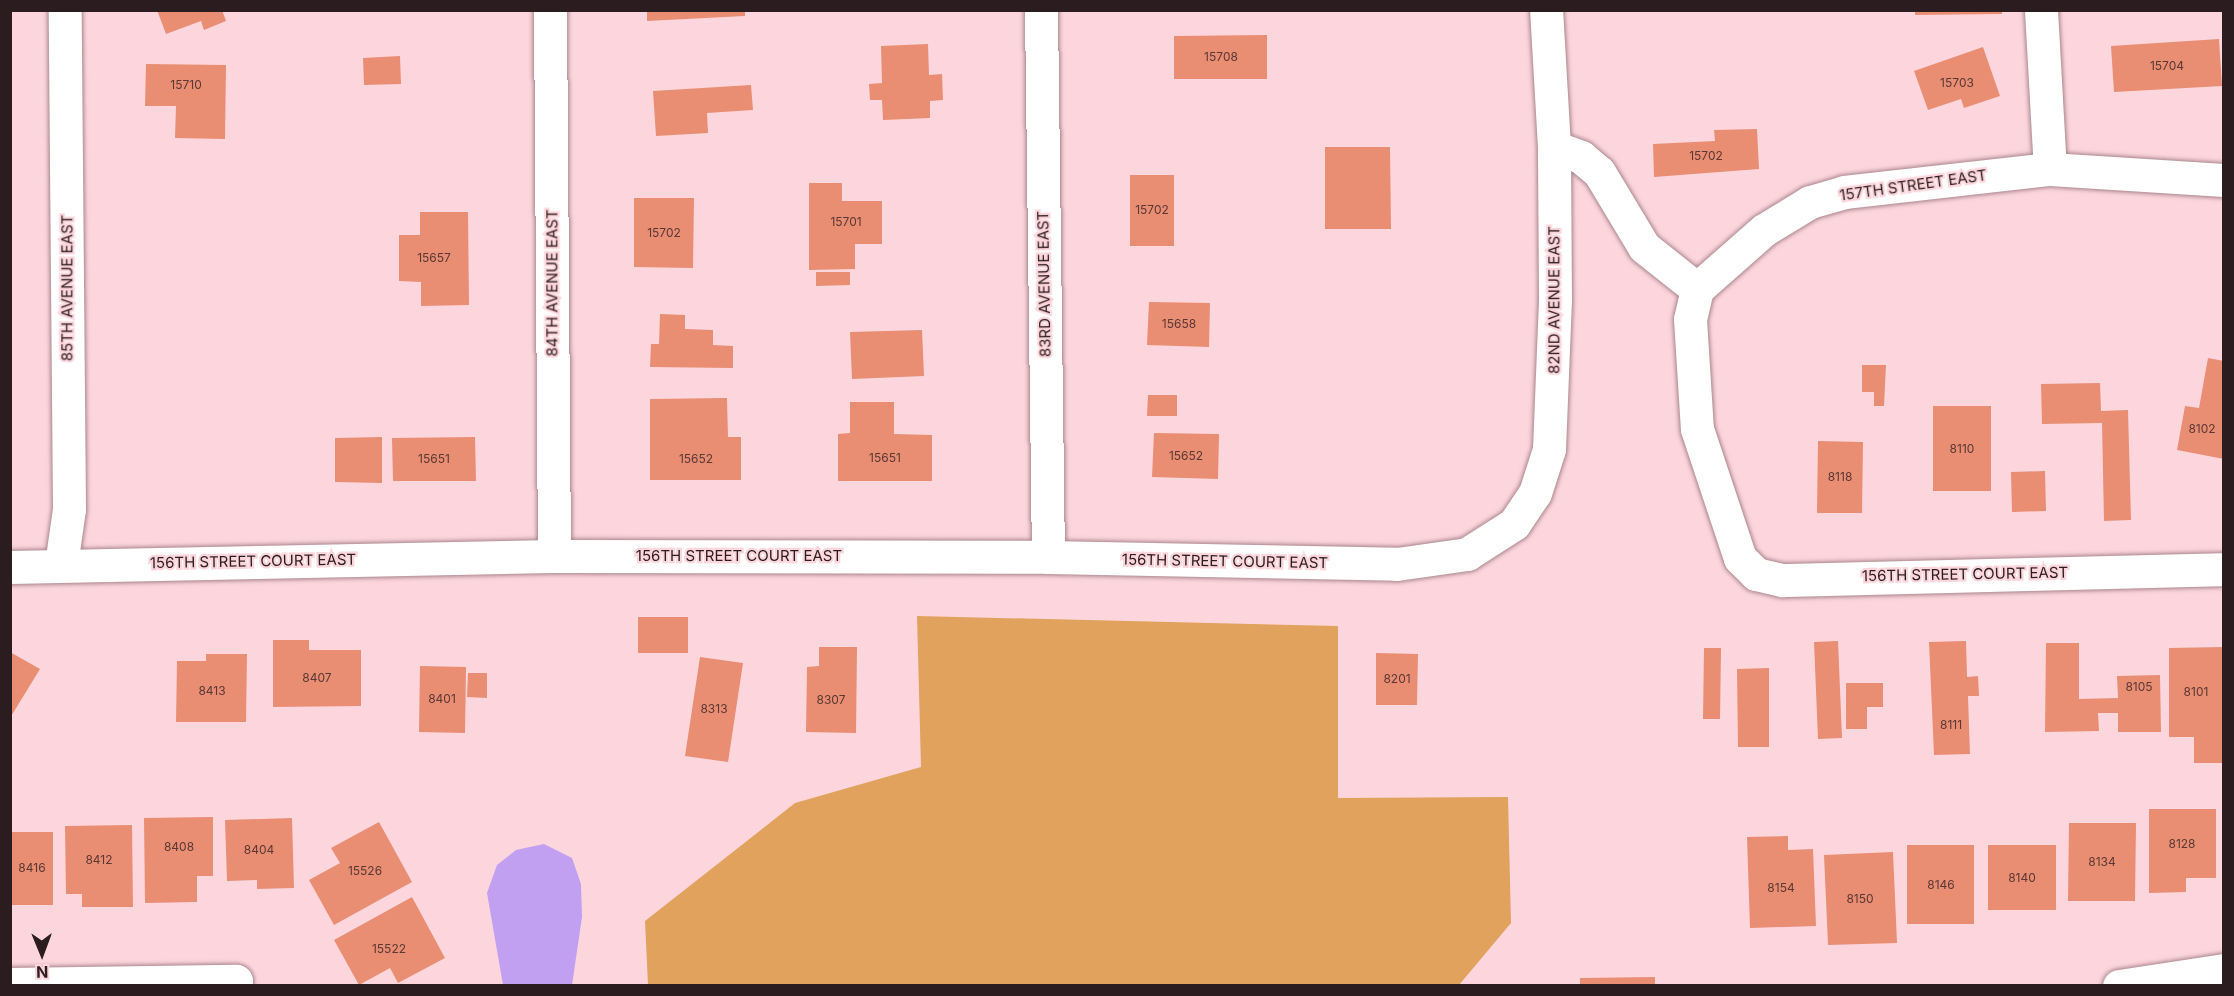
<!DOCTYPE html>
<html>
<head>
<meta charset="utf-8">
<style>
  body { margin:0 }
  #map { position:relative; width:2234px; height:996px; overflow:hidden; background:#fdd6dd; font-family:Inter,sans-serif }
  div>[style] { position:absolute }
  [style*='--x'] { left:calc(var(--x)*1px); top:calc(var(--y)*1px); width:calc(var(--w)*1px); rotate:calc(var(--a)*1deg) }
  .green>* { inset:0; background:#e0a25d }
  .water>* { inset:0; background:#c19ff1 }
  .building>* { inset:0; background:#e98d73 }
  .roads { filter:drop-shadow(0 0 2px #aa868d) drop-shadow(0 0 2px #aa868d) }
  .minor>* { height:33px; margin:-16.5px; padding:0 16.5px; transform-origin:16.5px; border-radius:16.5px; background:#fff }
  span { translate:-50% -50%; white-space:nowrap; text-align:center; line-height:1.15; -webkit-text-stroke:4.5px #fdd6dd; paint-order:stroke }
  .number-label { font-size:12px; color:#5a3834 }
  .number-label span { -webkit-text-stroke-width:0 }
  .street-label { font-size:15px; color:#2a1c1f }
  .frame { position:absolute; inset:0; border:12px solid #2a1c1f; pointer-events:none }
  .north { position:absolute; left:12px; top:924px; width:60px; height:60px; -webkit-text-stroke:4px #fdd6dd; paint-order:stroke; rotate:179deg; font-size:16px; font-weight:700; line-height:24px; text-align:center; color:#2a1c1f }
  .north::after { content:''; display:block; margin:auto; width:21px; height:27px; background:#2a1c1f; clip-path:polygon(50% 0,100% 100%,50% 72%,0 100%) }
</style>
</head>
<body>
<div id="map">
  <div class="green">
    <div style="clip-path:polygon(917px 616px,1338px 626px,1338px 798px,1508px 797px,1511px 923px,1459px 985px,648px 985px,645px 921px,795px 803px,921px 767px)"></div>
  </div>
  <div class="water">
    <div style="clip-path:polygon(544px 844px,572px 858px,581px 884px,582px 917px,572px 985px,503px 985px,487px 893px,497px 865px,516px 850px)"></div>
  </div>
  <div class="building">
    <div style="clip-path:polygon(157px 10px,222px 10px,226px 21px,204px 30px,201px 21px,166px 34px)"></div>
    <div style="clip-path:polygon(647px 10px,745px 10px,745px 16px,647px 21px)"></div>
    <div style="clip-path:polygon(1915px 10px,2002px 10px,2002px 14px,1915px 15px)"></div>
    <div style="clip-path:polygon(1267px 35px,1267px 79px,1174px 79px,1174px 36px)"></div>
    <div style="clip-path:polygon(2219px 39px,2222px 86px,2114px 92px,2111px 46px)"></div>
    <div style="clip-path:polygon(928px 44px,929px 75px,942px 74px,943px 100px,930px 101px,930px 118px,883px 120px,882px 100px,870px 100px,869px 84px,882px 83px,881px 46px)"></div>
    <div style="clip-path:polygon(1983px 47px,2000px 96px,1964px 108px,1961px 99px,1928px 110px,1914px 71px)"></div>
    <div style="clip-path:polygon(400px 56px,401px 84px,364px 85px,363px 58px)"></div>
    <div style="clip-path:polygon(146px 64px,226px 65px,225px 139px,175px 138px,176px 106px,145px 106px)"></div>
    <div style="clip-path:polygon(751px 85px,753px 110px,707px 113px,708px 133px,656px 136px,653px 91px)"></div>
    <div style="clip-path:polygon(1757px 129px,1759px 169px,1654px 177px,1653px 144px,1715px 141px,1714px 130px)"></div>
    <div style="clip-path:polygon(1325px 147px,1390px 147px,1391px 229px,1325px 229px)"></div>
    <div style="clip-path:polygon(1130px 175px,1174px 175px,1174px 246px,1130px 246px)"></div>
    <div style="clip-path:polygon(809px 183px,842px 183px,842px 201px,882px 201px,882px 244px,855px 244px,855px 269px,809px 270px)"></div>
    <div style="clip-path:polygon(634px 198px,694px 198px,693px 268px,634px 267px)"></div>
    <div style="clip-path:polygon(420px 212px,468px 212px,469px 305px,421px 306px,421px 282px,399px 281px,399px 235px,420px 235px)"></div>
    <div style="clip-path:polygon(816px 272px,850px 272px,850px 285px,816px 286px)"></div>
    <div style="clip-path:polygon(1149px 302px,1210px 303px,1209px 347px,1147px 345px)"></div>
    <div style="clip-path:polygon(660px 314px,685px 315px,685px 329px,713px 330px,713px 345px,733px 346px,733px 368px,650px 367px,651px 344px,659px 344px)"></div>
    <div style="clip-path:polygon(922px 330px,924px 376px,852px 379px,850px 332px)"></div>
    <div style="clip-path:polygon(2208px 358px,2224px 361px,2224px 459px,2177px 450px,2185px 406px,2199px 408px)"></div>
    <div style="clip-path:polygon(1862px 365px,1886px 365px,1884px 406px,1874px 406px,1874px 392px,1862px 392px)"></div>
    <div style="clip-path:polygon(2100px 383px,2101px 411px,2128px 410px,2131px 520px,2104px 521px,2102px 423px,2042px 424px,2041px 384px)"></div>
    <div style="clip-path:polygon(1148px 395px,1177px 395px,1177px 416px,1147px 416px)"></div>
    <div style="clip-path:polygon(727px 398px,728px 437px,741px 437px,741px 480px,650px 480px,650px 399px)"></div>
    <div style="clip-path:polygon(850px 402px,894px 402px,894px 434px,932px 435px,932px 481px,838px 481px,838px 434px,850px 433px)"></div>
    <div style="clip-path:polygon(1933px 406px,1991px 406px,1991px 491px,1933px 491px)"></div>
    <div style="clip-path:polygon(1154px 433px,1219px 434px,1218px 479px,1152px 477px)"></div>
    <div style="clip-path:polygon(382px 437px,382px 483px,335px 482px,335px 438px)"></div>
    <div style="clip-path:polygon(475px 437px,476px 481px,393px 481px,392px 438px)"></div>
    <div style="clip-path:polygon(1818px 441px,1863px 442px,1862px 513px,1817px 513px)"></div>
    <div style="clip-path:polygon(2045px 471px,2046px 511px,2012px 512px,2011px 472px)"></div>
    <div style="clip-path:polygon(638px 617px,688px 617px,688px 653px,638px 653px)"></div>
    <div style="clip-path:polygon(273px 640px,309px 640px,309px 650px,361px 650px,361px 706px,273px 707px)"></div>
    <div style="clip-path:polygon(1838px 641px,1842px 738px,1818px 739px,1814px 642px)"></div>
    <div style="clip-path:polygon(1966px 641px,1967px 677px,1978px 676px,1979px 696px,1968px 696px,1970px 754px,1934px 755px,1929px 642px)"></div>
    <div style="clip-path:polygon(2046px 643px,2079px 643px,2079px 699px,2118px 698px,2117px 676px,2160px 675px,2161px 732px,2118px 732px,2118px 713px,2098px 713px,2099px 731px,2045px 732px)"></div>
    <div style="clip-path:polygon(819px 647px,857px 647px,856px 733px,806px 732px,807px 667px,819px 666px)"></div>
    <div style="clip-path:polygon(2224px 647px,2224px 763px,2194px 763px,2194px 737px,2169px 737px,2169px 648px)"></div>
    <div style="clip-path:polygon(1704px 648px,1721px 648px,1720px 719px,1703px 719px)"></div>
    <div style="clip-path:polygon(10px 652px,40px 669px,10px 718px)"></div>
    <div style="clip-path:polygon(1376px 653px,1418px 654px,1417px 705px,1376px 705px)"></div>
    <div style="clip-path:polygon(206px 654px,247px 654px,246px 722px,176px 722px,177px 661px,206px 661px)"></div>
    <div style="clip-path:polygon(700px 657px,743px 663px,728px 762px,685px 756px)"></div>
    <div style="clip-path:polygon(420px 666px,466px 667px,465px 733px,419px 732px)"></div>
    <div style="clip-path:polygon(1769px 668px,1769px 747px,1738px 747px,1737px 669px)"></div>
    <div style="clip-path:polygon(468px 673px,487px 673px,487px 698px,467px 697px)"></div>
    <div style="clip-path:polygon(1846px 683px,1883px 683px,1883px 707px,1867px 707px,1867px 729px,1846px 729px)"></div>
    <div style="clip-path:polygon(2149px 809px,2216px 809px,2216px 878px,2186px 878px,2186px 892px,2149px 893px)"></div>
    <div style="clip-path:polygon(213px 817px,213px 876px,197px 876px,197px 902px,145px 903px,144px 818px)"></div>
    <div style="clip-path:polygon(292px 818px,294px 888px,257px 889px,257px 880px,227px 881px,225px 820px)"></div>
    <div style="clip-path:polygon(379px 822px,412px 882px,334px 925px,309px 880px,340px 863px,331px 848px)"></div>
    <div style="clip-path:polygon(2069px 823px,2136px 823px,2135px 901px,2068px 901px)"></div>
    <div style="clip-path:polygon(132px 825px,133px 907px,82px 907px,82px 894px,66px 894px,65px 826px)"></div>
    <div style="clip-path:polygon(10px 832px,53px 832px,53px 905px,10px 905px)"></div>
    <div style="clip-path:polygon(1788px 836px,1788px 850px,1813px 849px,1816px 926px,1750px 928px,1747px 837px)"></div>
    <div style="clip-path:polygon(1907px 845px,1974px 845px,1974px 924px,1907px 924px)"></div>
    <div style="clip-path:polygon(1988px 845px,2056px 845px,2056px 910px,1988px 910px)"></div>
    <div style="clip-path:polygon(1893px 852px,1897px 943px,1828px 945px,1824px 855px)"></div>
    <div style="clip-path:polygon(412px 897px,445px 958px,398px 983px,390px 968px,359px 985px,334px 940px)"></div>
    <div style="clip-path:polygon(1655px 977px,1655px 986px,1580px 986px,1580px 978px)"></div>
  </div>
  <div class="roads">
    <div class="minor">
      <div style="--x:550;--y:10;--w:546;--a:89.58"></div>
      <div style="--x:1041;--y:10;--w:547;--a:89.27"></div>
      <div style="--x:2041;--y:10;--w:159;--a:86.8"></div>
      <div style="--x:1554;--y:147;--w:29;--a:20"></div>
      <div style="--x:1581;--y:157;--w:23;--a:40"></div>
      <div style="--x:1599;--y:172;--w:87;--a:59"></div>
      <div style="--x:1644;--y:247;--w:68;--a:38.4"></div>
      <div style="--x:1697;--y:289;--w:89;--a:-41.4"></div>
      <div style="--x:1764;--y:230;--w:54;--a:-31.3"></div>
      <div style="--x:1810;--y:202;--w:35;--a:-16"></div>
      <div style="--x:1844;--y:192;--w:207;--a:-6.4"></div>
      <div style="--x:2050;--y:169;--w:174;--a:3.6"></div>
      <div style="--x:1697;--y:289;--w:31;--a:103"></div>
      <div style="--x:1690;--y:319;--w:110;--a:86.4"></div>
      <div style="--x:1697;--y:429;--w:136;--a:71.6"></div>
      <div style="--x:1740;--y:558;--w:23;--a:45"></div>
      <div style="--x:1756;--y:574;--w:28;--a:13"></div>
      <div style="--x:1783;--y:580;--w:441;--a:-1.4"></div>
      <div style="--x:61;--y:565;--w:57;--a:-81.9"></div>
      <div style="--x:69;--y:509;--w:499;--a:-90.5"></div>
      <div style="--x:10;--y:567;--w:544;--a:-1.16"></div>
      <div style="--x:554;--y:556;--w:494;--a:0.1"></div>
      <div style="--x:1048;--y:557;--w:349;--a:1.1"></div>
      <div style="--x:1397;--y:564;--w:71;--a:-8.1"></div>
      <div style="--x:1467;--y:554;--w:56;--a:-32.6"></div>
      <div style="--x:1514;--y:524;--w:37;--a:-56"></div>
      <div style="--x:1535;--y:493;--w:46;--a:-72.3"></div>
      <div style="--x:1549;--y:449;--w:150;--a:-87.7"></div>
      <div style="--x:1555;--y:299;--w:152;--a:-90.4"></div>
      <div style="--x:1554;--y:147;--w:137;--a:-93.3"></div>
      <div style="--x:10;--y:984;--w:226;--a:-0.8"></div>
      <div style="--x:236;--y:981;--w:5;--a:90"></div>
      <div style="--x:2119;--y:986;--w:106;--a:-8.7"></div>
    </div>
  </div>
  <div class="number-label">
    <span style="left:1221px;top:57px">15708</span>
    <span style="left:2167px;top:66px">15704</span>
    <span style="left:1957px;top:83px">15703</span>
    <span style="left:186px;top:85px">15710</span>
    <span style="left:1706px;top:156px">15702</span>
    <span style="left:1152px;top:210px">15702</span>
    <span style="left:846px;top:222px">15701</span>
    <span style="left:664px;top:233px">15702</span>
    <span style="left:434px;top:258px">15657</span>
    <span style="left:1179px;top:324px">15658</span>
    <span style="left:2202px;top:429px">8102</span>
    <span style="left:1962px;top:449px">8110</span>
    <span style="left:1186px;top:456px">15652</span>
    <span style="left:885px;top:458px">15651</span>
    <span style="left:434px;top:459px">15651</span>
    <span style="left:696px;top:459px">15652</span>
    <span style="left:1840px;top:477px">8118</span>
    <span style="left:317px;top:678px">8407</span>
    <span style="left:1397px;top:679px">8201</span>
    <span style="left:2139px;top:687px">8105</span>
    <span style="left:212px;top:691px">8413</span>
    <span style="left:2196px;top:692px">8101</span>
    <span style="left:442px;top:699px">8401</span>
    <span style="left:831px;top:700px">8307</span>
    <span style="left:714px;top:709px">8313</span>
    <span style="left:1951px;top:725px">8111</span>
    <span style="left:2182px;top:844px">8128</span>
    <span style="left:179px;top:847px">8408</span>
    <span style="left:259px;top:850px">8404</span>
    <span style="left:99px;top:860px">8412</span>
    <span style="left:2102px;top:862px">8134</span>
    <span style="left:32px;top:868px">8416</span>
    <span style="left:365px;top:871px">15526</span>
    <span style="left:2022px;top:878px">8140</span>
    <span style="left:1941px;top:885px">8146</span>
    <span style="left:1781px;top:888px">8154</span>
    <span style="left:1860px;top:899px">8150</span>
    <span style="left:389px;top:949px">15522</span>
  </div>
  <div class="street-label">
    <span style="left:1913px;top:185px;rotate:-8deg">157TH STREET EAST</span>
    <span style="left:552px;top:283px;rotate:-90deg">84TH AVENUE EAST</span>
    <span style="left:1044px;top:284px;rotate:-91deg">83RD AVENUE EAST</span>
    <span style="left:67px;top:288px;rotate:-90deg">85TH AVENUE EAST</span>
    <span style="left:1554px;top:300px;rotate:-90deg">82ND AVENUE EAST</span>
    <span style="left:739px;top:556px">156TH STREET COURT EAST</span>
    <span style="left:253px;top:561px;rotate:-1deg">156TH STREET COURT EAST</span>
    <span style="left:1225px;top:561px;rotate:1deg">156TH STREET COURT EAST</span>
    <span style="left:1965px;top:574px;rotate:-1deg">156TH STREET COURT EAST</span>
  </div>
  <div class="frame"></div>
  <div class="north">N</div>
</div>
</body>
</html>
